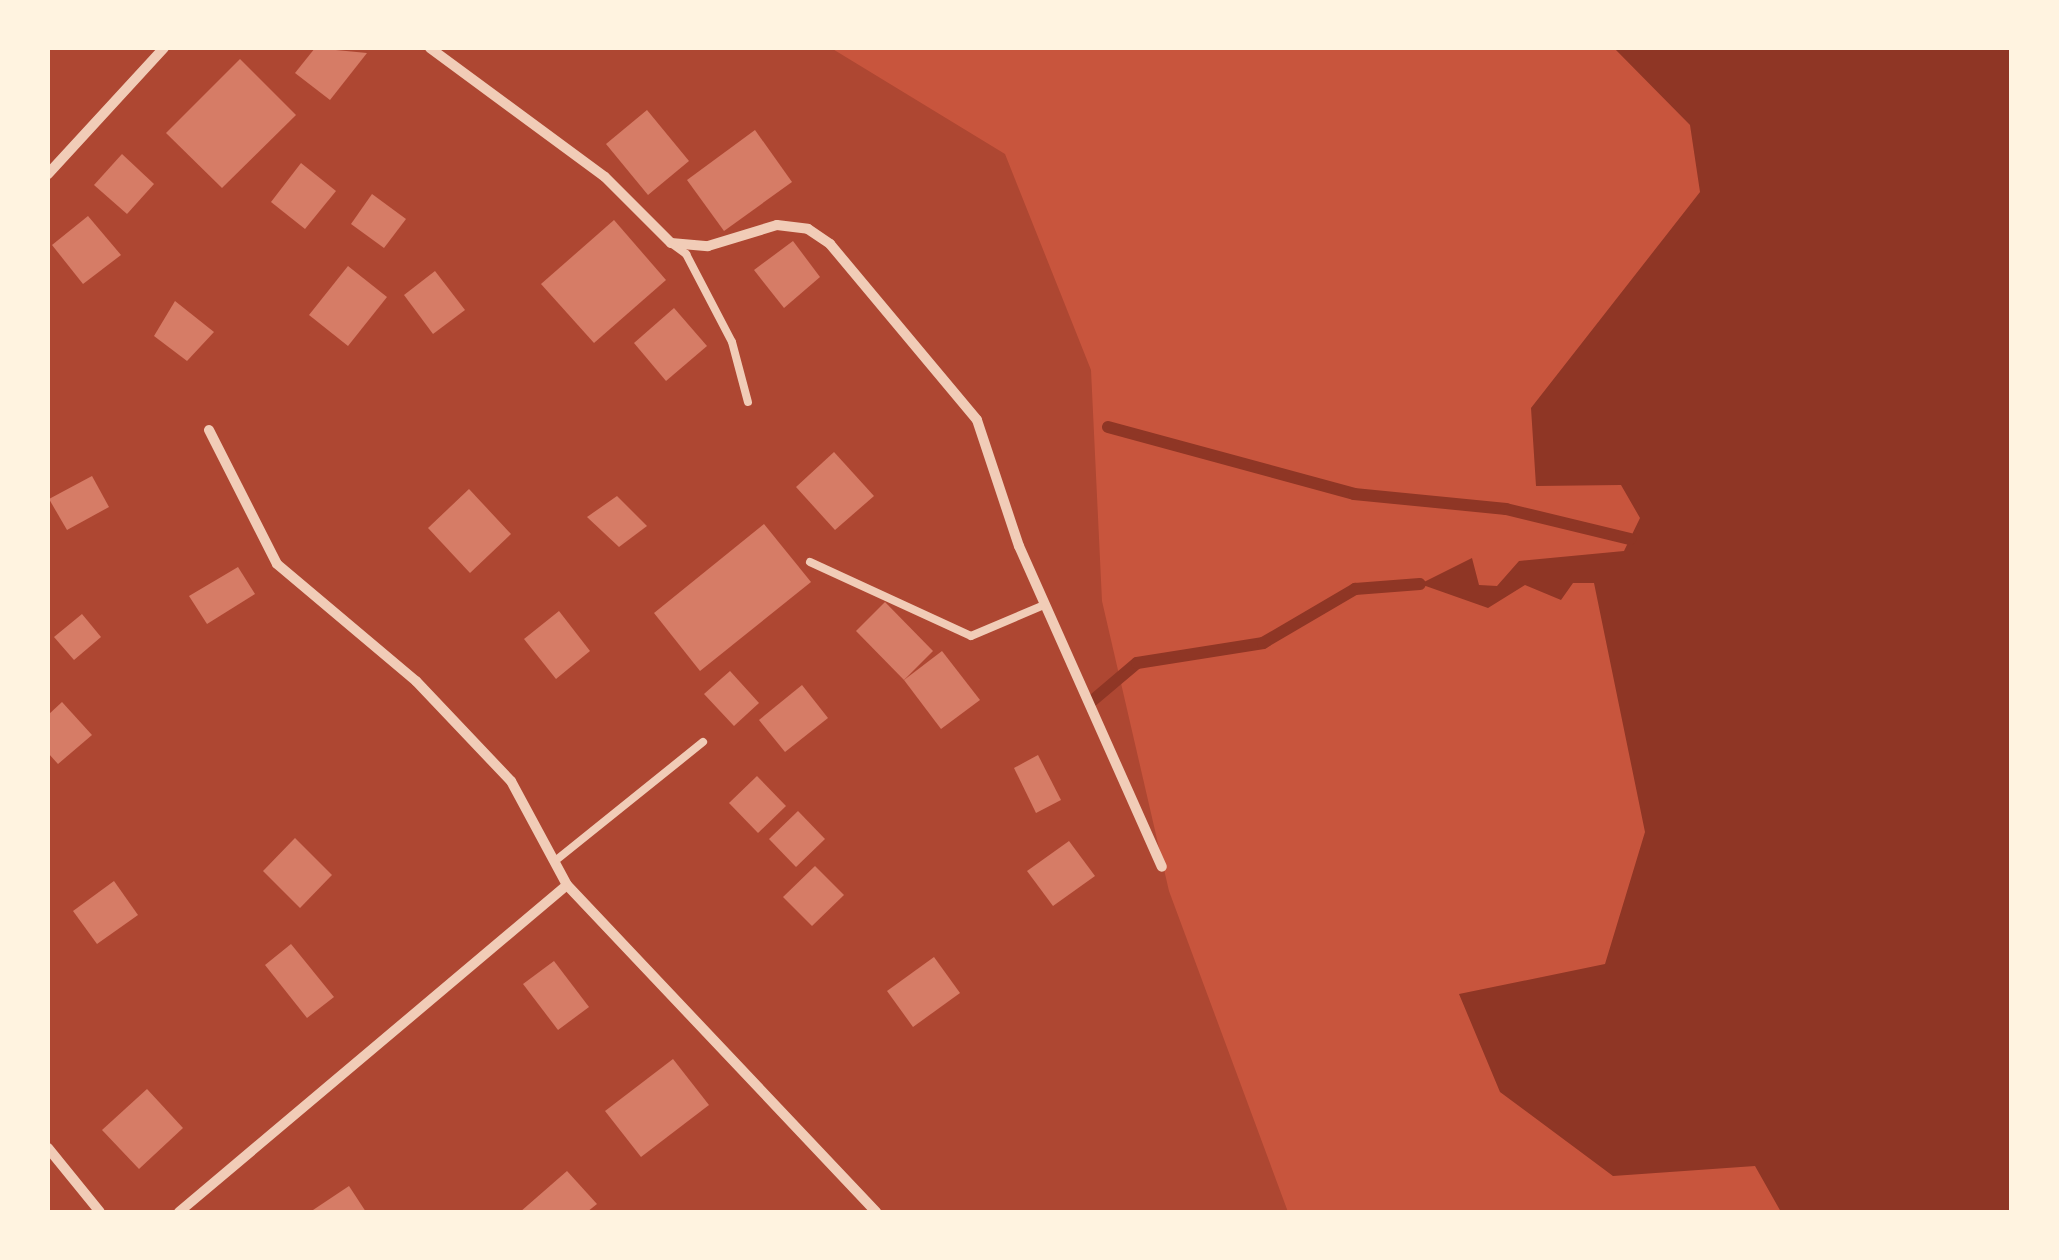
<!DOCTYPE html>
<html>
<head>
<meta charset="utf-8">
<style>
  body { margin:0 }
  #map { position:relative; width:2059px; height:1260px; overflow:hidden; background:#c8553d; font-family:"Nunito Sans",sans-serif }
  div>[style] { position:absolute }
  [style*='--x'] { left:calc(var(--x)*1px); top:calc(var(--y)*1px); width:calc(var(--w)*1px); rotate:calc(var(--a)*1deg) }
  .green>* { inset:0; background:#ae4732 }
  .water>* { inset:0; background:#8f3625 }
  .stream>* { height:12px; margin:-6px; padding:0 6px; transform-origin:6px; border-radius:6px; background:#8f3625 }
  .building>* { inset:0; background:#d67c66 }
  .service>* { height:8px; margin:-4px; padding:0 4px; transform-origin:4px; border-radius:4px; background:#f1ccb7 }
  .minor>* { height:10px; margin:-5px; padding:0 5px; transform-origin:5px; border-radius:5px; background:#f1ccb7 }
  span { translate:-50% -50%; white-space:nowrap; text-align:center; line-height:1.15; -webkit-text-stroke:10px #fff3e0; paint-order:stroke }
  .frame { position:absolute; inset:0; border:50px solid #fff3e0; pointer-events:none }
</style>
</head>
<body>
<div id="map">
  <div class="green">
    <div style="clip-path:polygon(48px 48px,831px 48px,1005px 154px,1091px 370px,1102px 601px,1169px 891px,1288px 1212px,48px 1212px)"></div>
  </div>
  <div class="water">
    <div style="clip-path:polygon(1614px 48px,2011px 48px,2011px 1212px,1781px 1212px,1755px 1166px,1613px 1176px,1500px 1092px,1459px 994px,1605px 964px,1645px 832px,1594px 583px,1573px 583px,1561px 600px,1525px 585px,1488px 608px,1420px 584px,1472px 558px,1479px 585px,1497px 586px,1519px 561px,1624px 551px,1640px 518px,1621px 485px,1536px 486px,1531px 408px,1700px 192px,1690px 125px)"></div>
  </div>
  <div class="stream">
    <div style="--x:1108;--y:427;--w:255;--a:15.2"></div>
    <div style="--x:1354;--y:494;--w:153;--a:5.6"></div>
    <div style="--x:1506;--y:509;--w:128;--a:13.6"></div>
    <div style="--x:1092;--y:701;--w:59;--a:-40.2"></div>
    <div style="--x:1137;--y:663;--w:128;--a:-9"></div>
    <div style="--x:1263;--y:643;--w:107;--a:-30.4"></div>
    <div style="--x:1355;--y:589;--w:65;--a:-4.4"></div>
  </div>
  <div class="building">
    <div style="clip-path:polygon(315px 48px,367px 53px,330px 100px,295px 73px)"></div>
    <div style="clip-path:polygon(240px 59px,296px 115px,222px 188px,166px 133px)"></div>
    <div style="clip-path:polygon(647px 110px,689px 161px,648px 195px,606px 144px)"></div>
    <div style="clip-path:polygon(755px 130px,792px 182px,724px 231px,687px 180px)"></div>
    <div style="clip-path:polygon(122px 154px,154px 184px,127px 214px,94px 185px)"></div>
    <div style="clip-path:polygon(301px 163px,336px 191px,305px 229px,271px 202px)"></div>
    <div style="clip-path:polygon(372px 194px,406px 219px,384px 248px,351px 224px)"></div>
    <div style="clip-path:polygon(88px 216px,121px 255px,83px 284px,52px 245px)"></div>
    <div style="clip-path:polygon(614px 220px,666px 280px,594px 343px,541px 284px)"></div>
    <div style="clip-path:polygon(793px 241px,820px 277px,784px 308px,754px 270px)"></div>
    <div style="clip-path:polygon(348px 266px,387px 297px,348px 346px,309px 315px)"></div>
    <div style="clip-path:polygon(435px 271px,465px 310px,433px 334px,404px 295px)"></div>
    <div style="clip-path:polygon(175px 301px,214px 332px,187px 361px,154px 336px)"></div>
    <div style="clip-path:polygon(674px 308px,707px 346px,666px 381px,634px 343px)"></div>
    <div style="clip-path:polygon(834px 452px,874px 496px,835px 530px,796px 487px)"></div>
    <div style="clip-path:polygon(92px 476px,109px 507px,67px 530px,49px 499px)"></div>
    <div style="clip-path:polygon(469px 489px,511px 534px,470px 573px,428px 528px)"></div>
    <div style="clip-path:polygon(617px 496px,647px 526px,619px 547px,587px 517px)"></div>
    <div style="clip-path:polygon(764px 524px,811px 582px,700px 671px,654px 613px)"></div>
    <div style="clip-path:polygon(238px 567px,255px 594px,207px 624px,189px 596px)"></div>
    <div style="clip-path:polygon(885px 602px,933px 651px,904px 680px,856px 631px)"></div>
    <div style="clip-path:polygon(559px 611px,590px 651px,556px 679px,524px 639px)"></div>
    <div style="clip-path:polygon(82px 614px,101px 637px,74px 660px,54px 637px)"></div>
    <div style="clip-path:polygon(942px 651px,980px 700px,941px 729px,904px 680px)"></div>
    <div style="clip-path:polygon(730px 671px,759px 703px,734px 726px,704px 694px)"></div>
    <div style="clip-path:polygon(802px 685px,828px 718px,785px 752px,759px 720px)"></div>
    <div style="clip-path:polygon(62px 702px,92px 735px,58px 764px,48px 753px,48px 715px)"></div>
    <div style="clip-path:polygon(1038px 755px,1061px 800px,1036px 813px,1014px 768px)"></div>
    <div style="clip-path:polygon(757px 776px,786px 806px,758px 833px,729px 803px)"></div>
    <div style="clip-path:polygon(798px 811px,825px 839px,796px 867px,769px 839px)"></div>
    <div style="clip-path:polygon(295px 838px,332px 875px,300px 908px,263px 871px)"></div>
    <div style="clip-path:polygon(1069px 841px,1095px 876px,1053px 906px,1027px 871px)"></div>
    <div style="clip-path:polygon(815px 866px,844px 895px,812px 926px,783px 897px)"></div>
    <div style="clip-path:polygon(114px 881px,138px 915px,97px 944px,73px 911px)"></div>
    <div style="clip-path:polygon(291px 944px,334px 997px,307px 1018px,265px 965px)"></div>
    <div style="clip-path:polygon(934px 957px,960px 993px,913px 1027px,887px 991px)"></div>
    <div style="clip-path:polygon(554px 961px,589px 1007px,558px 1030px,523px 984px)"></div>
    <div style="clip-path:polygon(673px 1059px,709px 1105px,641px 1157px,605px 1111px)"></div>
    <div style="clip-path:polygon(147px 1089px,183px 1128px,139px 1169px,102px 1130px)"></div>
    <div style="clip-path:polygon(567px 1171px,597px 1204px,587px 1212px,520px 1212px)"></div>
    <div style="clip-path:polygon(349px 1186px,366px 1212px,310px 1212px)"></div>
  </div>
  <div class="service">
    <div style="--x:671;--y:243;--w:19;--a:36"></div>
    <div style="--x:686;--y:254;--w:99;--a:62.4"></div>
    <div style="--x:732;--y:342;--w:62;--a:75.1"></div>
    <div style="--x:810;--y:562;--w:177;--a:24.7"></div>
    <div style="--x:971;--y:636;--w:79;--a:-23"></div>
    <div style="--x:555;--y:861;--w:190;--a:-38.8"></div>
  </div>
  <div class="minor">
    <div style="--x:430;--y:48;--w:217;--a:36.4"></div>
    <div style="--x:605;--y:177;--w:93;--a:45"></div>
    <div style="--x:671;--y:243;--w:37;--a:5"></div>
    <div style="--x:708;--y:246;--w:72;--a:-16.9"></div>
    <div style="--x:777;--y:225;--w:31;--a:7"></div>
    <div style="--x:808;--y:229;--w:27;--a:34"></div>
    <div style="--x:830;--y:244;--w:229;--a:50.1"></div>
    <div style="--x:977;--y:420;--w:133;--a:71.6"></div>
    <div style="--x:1019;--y:546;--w:351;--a:66"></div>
    <div style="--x:48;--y:174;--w:171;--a:-47.4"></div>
    <div style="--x:209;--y:430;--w:150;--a:63.1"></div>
    <div style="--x:277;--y:564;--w:182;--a:40.1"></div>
    <div style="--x:416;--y:681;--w:138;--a:46.5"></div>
    <div style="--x:511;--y:781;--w:118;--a:61.7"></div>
    <div style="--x:567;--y:885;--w:450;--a:46.6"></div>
    <div style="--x:48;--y:1148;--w:82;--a:50.9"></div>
    <div style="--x:179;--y:1212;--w:507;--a:-40.12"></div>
  </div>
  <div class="frame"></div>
</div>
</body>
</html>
